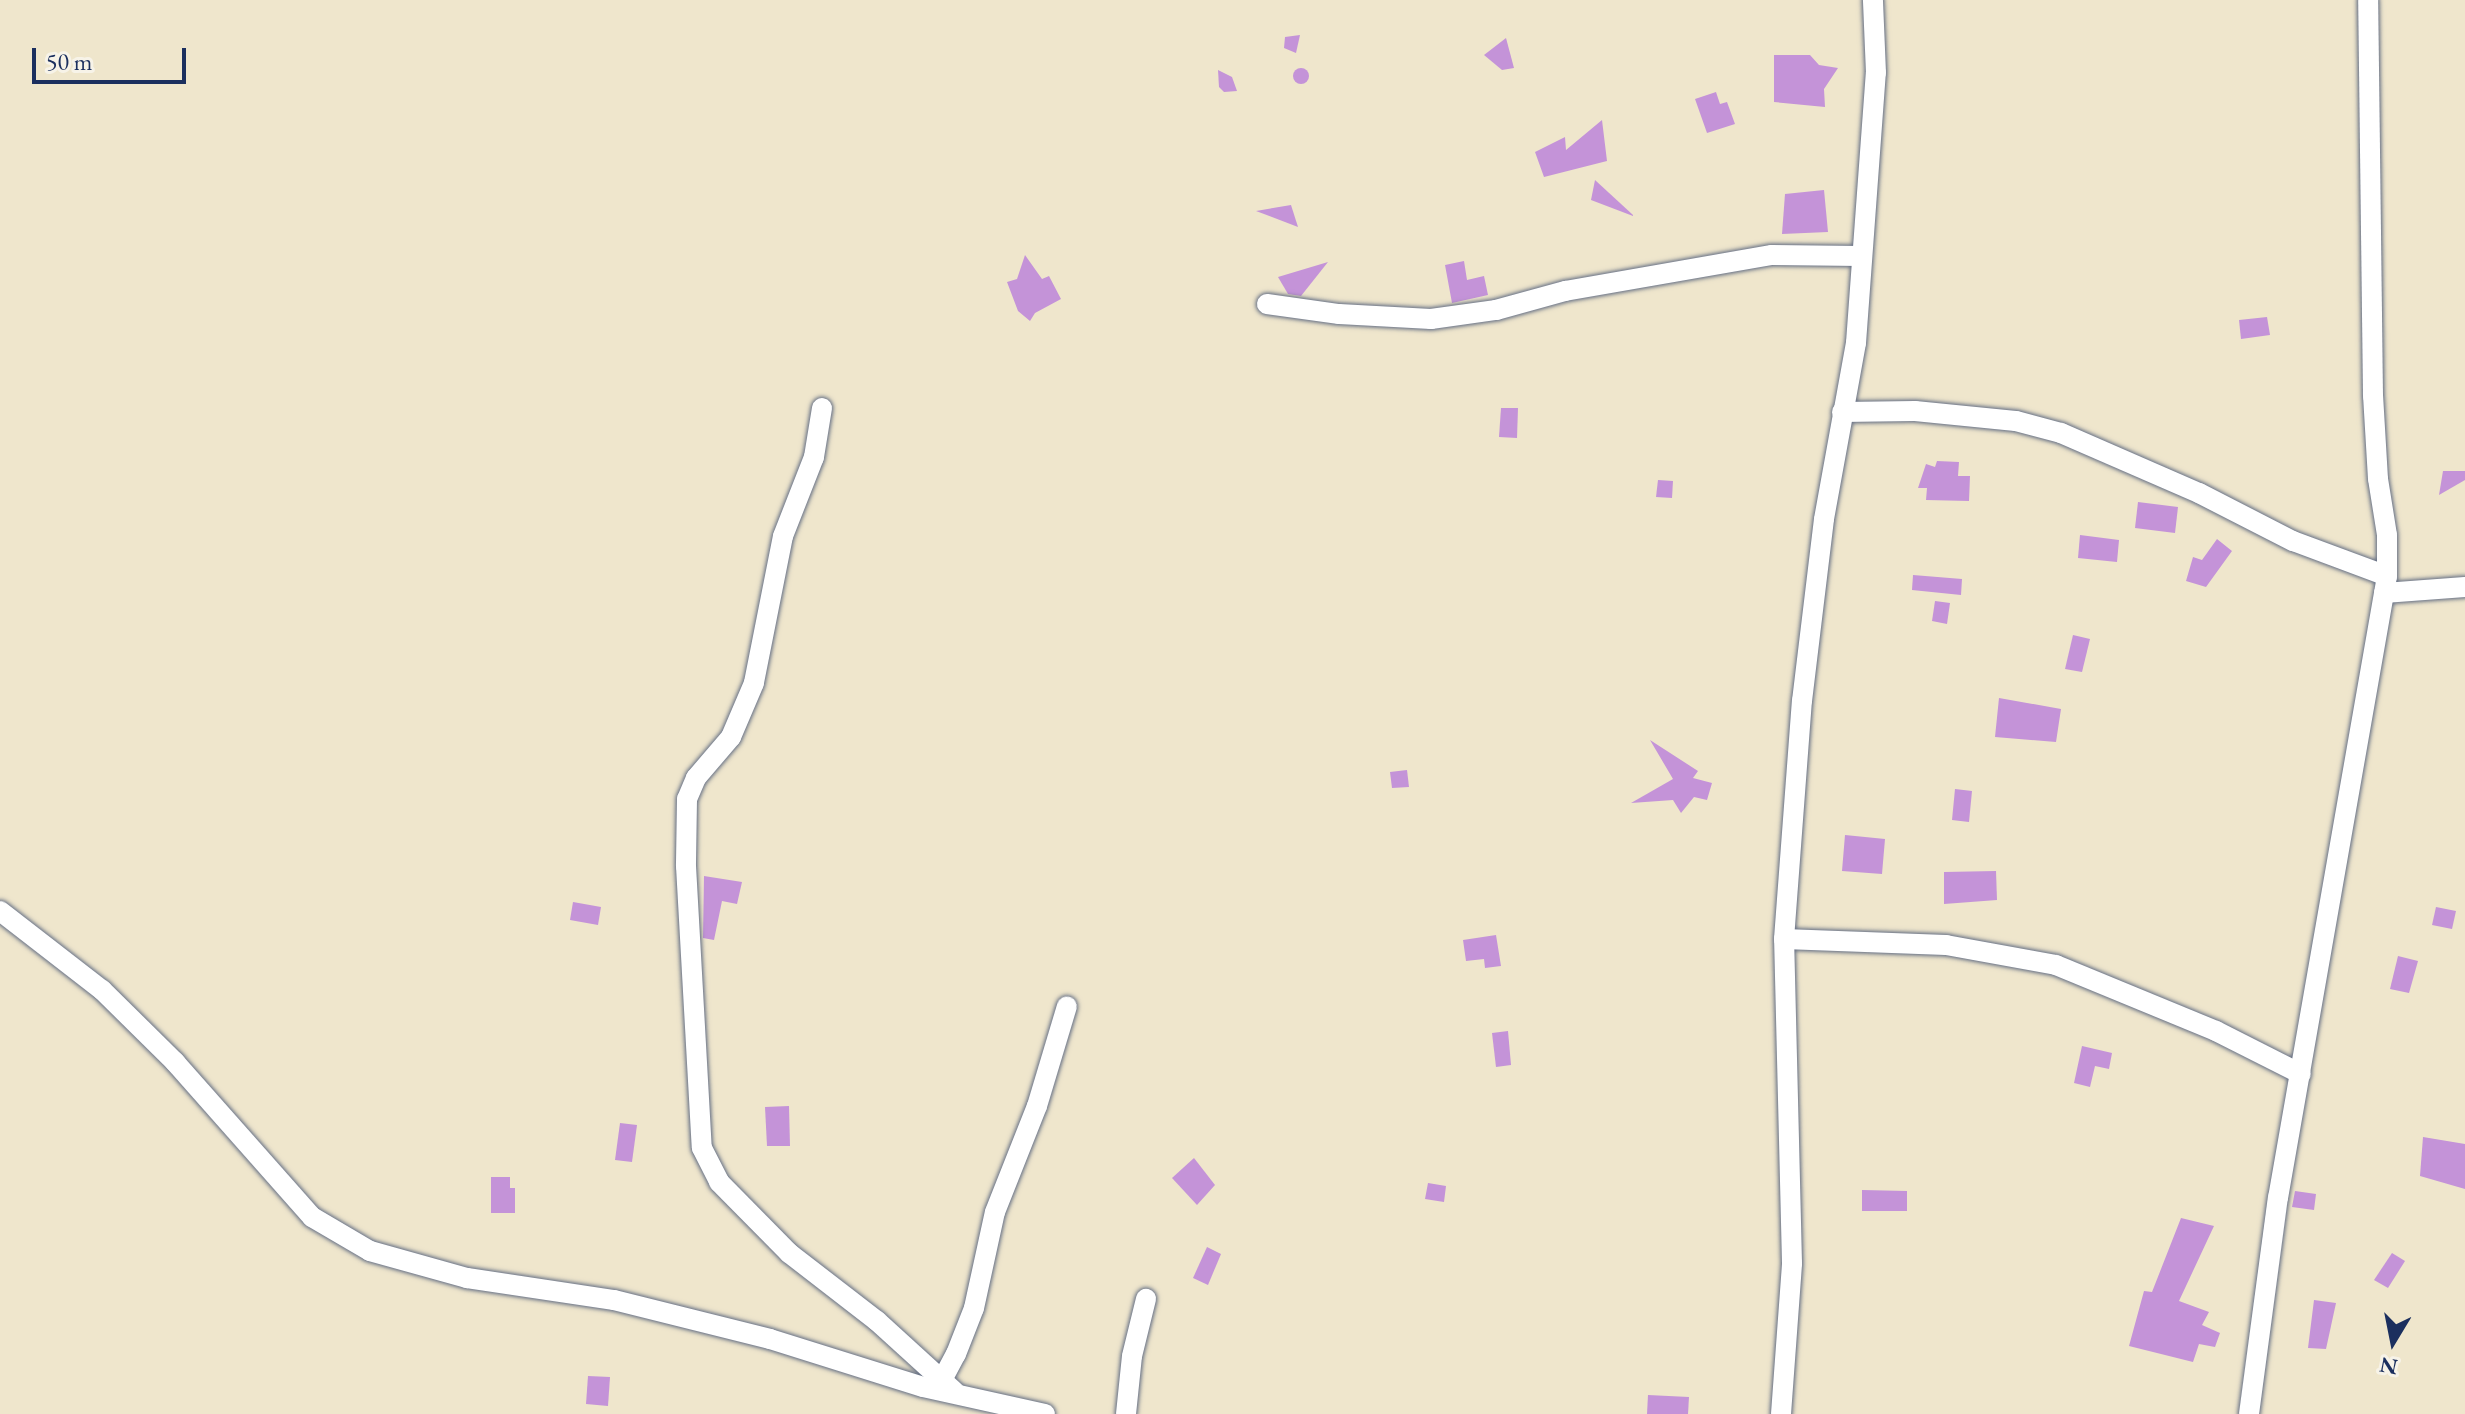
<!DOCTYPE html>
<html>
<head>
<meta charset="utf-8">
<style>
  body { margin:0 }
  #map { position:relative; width:2465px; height:1414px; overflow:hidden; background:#efe6cc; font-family:"EB Garamond",serif }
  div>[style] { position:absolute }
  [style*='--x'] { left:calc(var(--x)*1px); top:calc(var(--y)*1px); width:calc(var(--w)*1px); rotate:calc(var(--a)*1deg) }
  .building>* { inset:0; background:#c493d8 }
  .round { border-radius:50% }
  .roads { filter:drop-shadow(0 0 2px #656f84) drop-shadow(0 0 2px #656f84) }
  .minor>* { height:20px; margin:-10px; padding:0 10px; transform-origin:10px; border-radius:10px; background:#fff }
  span { translate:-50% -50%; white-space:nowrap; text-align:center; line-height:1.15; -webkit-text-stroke:7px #f7f3e8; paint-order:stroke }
  .north { position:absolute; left:2353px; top:1302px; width:80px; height:80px; -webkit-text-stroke:6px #f7f3e8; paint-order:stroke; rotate:190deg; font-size:22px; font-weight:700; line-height:32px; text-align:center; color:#1b2f5e }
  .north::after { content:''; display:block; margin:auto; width:28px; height:36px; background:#1b2f5e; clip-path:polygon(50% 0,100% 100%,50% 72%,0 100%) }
  .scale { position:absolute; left:32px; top:48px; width:154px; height:36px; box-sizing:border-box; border:4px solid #1b2f5e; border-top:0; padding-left:10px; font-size:24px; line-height:28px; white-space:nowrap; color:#1b2f5e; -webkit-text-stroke:6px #f7f3e8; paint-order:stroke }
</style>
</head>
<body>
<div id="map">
  <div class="building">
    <div style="clip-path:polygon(1300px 35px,1296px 53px,1284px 48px,1285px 37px)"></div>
    <div style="clip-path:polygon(1506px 38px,1514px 68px,1502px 70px,1484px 55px)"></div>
    <div style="clip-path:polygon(1774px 55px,1810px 55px,1819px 65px,1838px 68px,1824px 89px,1825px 107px,1774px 102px)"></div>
    <div class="round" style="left:1293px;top:68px;width:16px;height:16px"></div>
    <div style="clip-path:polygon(1218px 70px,1232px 77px,1237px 91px,1224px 92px,1219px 87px)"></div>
    <div style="clip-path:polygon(1716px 92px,1720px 104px,1727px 102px,1735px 124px,1707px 133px,1695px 99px)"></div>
    <div style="clip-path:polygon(1602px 120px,1607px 161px,1544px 177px,1535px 152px,1565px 137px,1566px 150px)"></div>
    <div style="clip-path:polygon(1595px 180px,1633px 215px,1633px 216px,1591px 200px)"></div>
    <div style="clip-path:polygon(1824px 190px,1828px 232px,1782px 234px,1785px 194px)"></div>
    <div style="clip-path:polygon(1291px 205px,1298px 227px,1256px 211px)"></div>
    <div style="clip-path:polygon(1025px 255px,1042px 279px,1049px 276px,1061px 299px,1035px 313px,1030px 321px,1018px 311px,1007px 282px,1017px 279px)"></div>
    <div style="clip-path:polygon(1464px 261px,1467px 280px,1484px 276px,1488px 295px,1452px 303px,1445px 265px)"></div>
    <div style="clip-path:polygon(1328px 262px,1301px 296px,1288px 294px,1278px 277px)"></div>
    <div style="clip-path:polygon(2267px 317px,2270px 335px,2241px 339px,2239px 320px)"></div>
    <div style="clip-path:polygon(1501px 408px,1518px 408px,1517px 438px,1499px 437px)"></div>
    <div style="clip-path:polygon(1937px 461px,1959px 462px,1958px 476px,1970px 476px,1969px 501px,1926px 500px,1927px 488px,1918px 488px,1926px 464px,1935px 467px)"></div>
    <div style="clip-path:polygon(2443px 471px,2465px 471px,2465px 480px,2439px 495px)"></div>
    <div style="clip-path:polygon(1658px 480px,1673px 481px,1672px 498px,1656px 497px)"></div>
    <div style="clip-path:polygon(2138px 502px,2178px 507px,2175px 533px,2135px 528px)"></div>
    <div style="clip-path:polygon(2080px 535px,2119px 540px,2117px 562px,2078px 558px)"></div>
    <div style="clip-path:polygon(2217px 539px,2232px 551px,2206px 587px,2186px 581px,2193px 557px,2202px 560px)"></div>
    <div style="clip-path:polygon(1913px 575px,1962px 579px,1961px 595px,1912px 590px)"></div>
    <div style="clip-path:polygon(1935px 601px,1950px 603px,1947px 624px,1932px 621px)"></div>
    <div style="clip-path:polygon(2073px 635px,2090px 639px,2082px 672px,2065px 669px)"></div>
    <div style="clip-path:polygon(1999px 698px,2061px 709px,2056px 742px,1995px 737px)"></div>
    <div style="clip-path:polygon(1650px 740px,1698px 771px,1693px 778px,1712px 783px,1707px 800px,1694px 797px,1681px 813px,1673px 800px,1631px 803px,1673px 779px)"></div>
    <div style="clip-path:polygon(1407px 770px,1409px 787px,1392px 788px,1390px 772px)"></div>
    <div style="clip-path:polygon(1955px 789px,1972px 791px,1969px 822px,1952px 820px)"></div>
    <div style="clip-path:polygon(1845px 835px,1885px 839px,1882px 874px,1842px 871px)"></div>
    <div style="clip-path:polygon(1996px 871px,1997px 900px,1944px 904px,1944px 872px)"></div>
    <div style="clip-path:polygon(704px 876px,742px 882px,737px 904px,722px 901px,714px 940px,703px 938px)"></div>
    <div style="clip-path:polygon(573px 902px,601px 907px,598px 925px,570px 920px)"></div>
    <div style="clip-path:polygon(2436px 907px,2456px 911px,2452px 929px,2432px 925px)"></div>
    <div style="clip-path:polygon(1496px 935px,1501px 966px,1485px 968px,1484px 959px,1466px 961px,1463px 940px)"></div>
    <div style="clip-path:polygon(2398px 956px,2418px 961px,2409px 993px,2390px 989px)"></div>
    <div style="clip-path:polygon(1508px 1031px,1511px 1065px,1496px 1067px,1492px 1033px)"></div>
    <div style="clip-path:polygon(2082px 1046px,2112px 1053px,2109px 1069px,2095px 1066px,2090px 1087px,2074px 1083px)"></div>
    <div style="clip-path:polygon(789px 1106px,790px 1146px,767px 1146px,765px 1107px)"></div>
    <div style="clip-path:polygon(620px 1123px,637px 1125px,632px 1162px,615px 1160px)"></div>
    <div style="clip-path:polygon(2423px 1137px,2465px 1144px,2465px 1189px,2420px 1176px)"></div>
    <div style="clip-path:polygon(1194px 1158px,1215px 1185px,1197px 1205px,1172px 1178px)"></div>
    <div style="clip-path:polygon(491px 1177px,510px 1177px,510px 1188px,515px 1188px,515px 1213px,491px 1213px)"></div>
    <div style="clip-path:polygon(1428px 1183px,1446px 1186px,1444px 1202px,1425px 1199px)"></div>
    <div style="clip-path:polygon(1862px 1190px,1907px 1191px,1907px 1211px,1862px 1211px)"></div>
    <div style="clip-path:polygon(2295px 1191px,2316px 1194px,2314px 1210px,2292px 1207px)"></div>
    <div style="clip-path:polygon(2181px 1218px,2214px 1226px,2179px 1301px,2209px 1312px,2202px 1325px,2220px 1333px,2215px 1347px,2199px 1344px,2193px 1362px,2129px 1346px,2144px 1291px,2152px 1292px)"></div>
    <div style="clip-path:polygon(1207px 1247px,1221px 1254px,1208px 1285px,1193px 1278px)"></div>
    <div style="clip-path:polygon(2392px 1253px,2405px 1261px,2388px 1288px,2374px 1280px)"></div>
    <div style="clip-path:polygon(2314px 1300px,2336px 1303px,2326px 1349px,2308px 1348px)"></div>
    <div style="clip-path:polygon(588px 1376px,610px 1377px,608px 1406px,586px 1404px)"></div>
    <div style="clip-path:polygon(1648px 1395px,1689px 1397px,1688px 1414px,1647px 1414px)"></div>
  </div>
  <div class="roads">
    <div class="minor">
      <div style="--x:1267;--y:304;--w:73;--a:7.9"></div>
      <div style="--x:1339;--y:314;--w:92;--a:3.1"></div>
      <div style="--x:1431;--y:319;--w:66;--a:-7.9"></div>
      <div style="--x:1496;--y:310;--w:72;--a:-15.4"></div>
      <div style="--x:1565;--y:291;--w:210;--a:-9.9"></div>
      <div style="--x:1772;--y:255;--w:88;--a:0.7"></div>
      <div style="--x:822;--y:408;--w:50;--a:99.3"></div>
      <div style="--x:814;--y:457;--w:85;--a:111.4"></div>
      <div style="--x:783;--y:536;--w:150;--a:101.2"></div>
      <div style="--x:754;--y:683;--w:59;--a:113.1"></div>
      <div style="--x:731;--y:737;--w:54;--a:130.5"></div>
      <div style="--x:696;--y:778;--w:23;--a:113"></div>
      <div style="--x:687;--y:799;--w:67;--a:90.9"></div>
      <div style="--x:686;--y:866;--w:282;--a:86.8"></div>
      <div style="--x:702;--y:1148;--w:38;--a:63"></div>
      <div style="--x:719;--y:1182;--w:100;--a:45.4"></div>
      <div style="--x:789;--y:1253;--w:111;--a:37.7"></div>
      <div style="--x:877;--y:1321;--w:105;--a:42.3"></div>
      <div style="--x:1842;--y:412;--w:73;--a:-0.8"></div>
      <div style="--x:1915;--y:411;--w:101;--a:5.7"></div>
      <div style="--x:2016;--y:421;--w:47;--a:14.9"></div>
      <div style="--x:2061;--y:433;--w:150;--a:23.5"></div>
      <div style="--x:2199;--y:493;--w:106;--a:27.1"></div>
      <div style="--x:2293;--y:541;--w:100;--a:20.4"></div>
      <div style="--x:2384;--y:593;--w:81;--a:-4.2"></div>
      <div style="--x:0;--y:911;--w:129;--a:37.8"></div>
      <div style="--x:102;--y:990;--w:103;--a:44.6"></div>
      <div style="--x:175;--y:1062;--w:207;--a:48.5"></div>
      <div style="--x:312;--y:1217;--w:67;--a:30.4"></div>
      <div style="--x:370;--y:1251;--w:101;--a:15.6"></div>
      <div style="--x:467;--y:1278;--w:149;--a:8.5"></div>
      <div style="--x:614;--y:1300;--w:161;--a:14"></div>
      <div style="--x:770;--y:1339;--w:160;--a:17.4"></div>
      <div style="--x:923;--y:1387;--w:125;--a:12.5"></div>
      <div style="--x:1784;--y:939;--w:162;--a:2.1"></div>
      <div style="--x:1946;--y:945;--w:112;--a:10.3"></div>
      <div style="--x:2056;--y:965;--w:173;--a:22.4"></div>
      <div style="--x:2216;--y:1031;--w:95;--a:26.8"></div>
      <div style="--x:942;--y:1380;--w:30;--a:-62"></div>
      <div style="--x:956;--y:1354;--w:49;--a:-68.6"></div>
      <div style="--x:974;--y:1308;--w:98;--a:-77.7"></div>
      <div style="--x:995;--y:1212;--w:114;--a:-68.4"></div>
      <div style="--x:1037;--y:1106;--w:104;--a:-73.3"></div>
      <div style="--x:1126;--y:1414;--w:58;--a:-84.1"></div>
      <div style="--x:1132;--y:1356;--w:59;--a:-76.2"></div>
      <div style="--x:1781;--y:1414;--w:151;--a:-85.8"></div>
      <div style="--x:1792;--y:1263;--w:324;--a:-91.4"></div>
      <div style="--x:1784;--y:939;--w:239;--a:-85.7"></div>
      <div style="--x:1802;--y:701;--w:183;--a:-83.1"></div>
      <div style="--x:1824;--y:519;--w:179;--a:-79.7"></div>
      <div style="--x:1856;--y:343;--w:271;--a:-85.8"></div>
      <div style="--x:1876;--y:73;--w:73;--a:-92.4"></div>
      <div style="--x:2249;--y:1414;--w:218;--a:-82.4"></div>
      <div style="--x:2278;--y:1198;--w:631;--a:-80.06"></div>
      <div style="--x:2387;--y:576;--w:41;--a:-90"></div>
      <div style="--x:2387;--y:535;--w:57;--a:-99.1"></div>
      <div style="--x:2378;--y:479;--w:83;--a:-93.4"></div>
      <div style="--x:2373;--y:396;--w:396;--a:-90.7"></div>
    </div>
  </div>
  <div class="north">N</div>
  <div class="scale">50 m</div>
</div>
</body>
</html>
